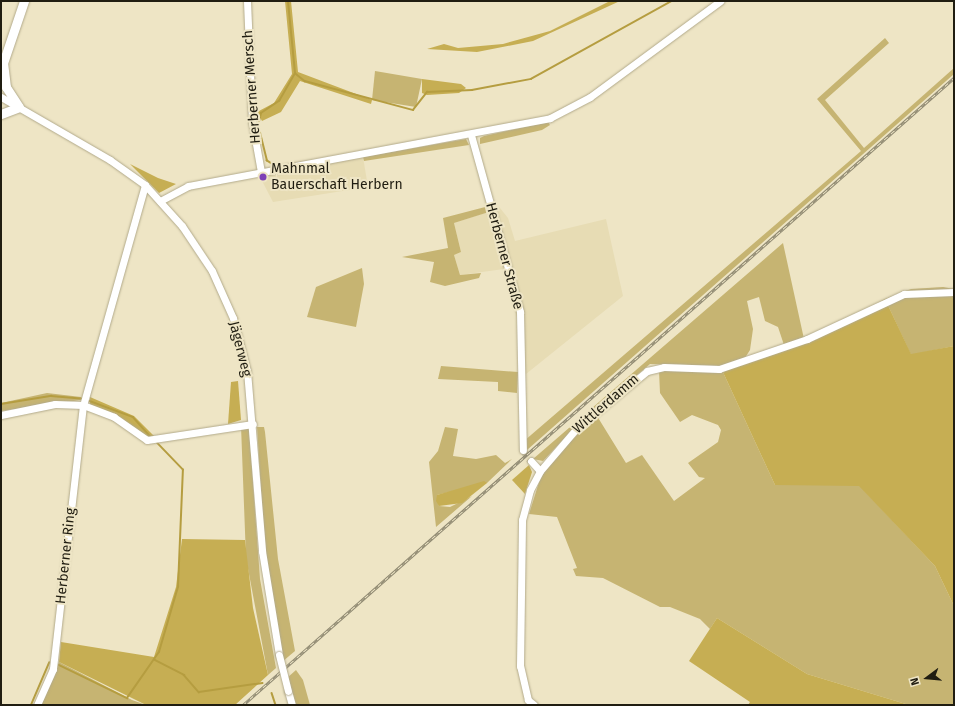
<!DOCTYPE html>
<html>
<head>
<meta charset="utf-8">
<style>
  body { margin:0 }
  #map { position:relative; width:955px; height:706px; overflow:hidden; background:#eee5c5; font-family:"Fira Sans",sans-serif }
  div>[style] { position:absolute }
  [style*='--x'] { left:calc(var(--x)*1px); top:calc(var(--y)*1px); width:calc(var(--w)*1px); rotate:calc(var(--a)*1deg) }
  .built>* { inset:0; background:#e7dcb4 }
  .green>* { inset:0; background:#c6b472 }
  .forest>* { inset:0; background:#c6ae53 }
  .stream>* { height:1.5px; margin:-0.75px; padding:0 0.75px; transform-origin:0.75px; border-radius:0.75px; background:#b59d40 }
  .minor-tunnel>* { height:7px; margin-top:-3.5px; transform-origin:0; background:repeating-linear-gradient(90deg,#c5bda1 0 7px,transparent 0 10.5px) }
  .roads { filter:drop-shadow(0 0 1px #b2aa8b) drop-shadow(0 0 1px #b2aa8b) }
  .minor>* { height:7px; margin:-3.5px; padding:0 3.5px; transform-origin:3.5px; border-radius:3.5px; background:#fff }
  .major>* { height:9px; margin:-4.5px; padding:0 4.5px; transform-origin:4.5px; border-radius:4.5px; background:#fff }
  .rail>* { height:3px; margin-top:-1.5px; transform-origin:0; background:repeating-linear-gradient(90deg,#eee5c5 0 4.5px,#8c866f 0 9px); box-sizing:border-box; border-block:1px solid #8c866f }
  .bridges { filter:drop-shadow(0 0 1px #b2aa8b) drop-shadow(0 0 1px #b2aa8b) }
  .minor-bridge>* { height:7px; margin:-3.5px; padding:0 3.5px; transform-origin:3.5px; border-radius:3.5px; background:#fff }
  .dots>* { width:11px; height:11px; translate:-50% -50%; box-sizing:border-box; border:2px solid #eee5c5; border-radius:50% }
  span { translate:-50% -50%; white-space:nowrap; text-align:center; line-height:1.15; -webkit-text-stroke:4px #eee5c5; paint-order:stroke }
  .street-label { font-size:14px; color:#201d11 }
  .poi-label { font-size:14px; color:#201d11 }
  .left { translate:0 -50%; text-align:left }
  .frame { position:absolute; inset:0; border:2px solid #201d11; pointer-events:none }
  .north { position:absolute; left:907px; top:658px; width:40px; height:40px; -webkit-text-stroke:3px #eee5c5; paint-order:stroke; rotate:254deg; font-size:11px; font-weight:700; line-height:16px; text-align:center; color:#201d11 }
  .north::after { content:''; display:block; margin:auto; width:14px; height:18px; background:#201d11; clip-path:polygon(50% 0,100% 100%,50% 72%,0 100%) }
</style>
</head>
<body>
<div id="map">
  <div class="built">
    <div style="clip-path:polygon(363px 157px,368px 187px,273px 202px,260px 177px)"></div>
    <div style="clip-path:polygon(496px 203px,508px 218px,515px 241px,606px 219px,623px 296px,526px 374px,518px 372px,519px 326px,504px 269px,460px 275px,454px 255px,461px 252px,454px 223px,491px 211px)"></div>
  </div>
  <div class="green">
    <div style="clip-path:polygon(885px 38px,889px 43px,825px 100px,864px 148px,954px 68px,954px 74px,527px 450px,524px 441px,531px 435px,861px 151px,817px 99px)"></div>
    <div style="clip-path:polygon(375px 71px,422px 79px,416px 107px,372px 100px)"></div>
    <div style="clip-path:polygon(548px 122px,550px 125px,542px 130px,480px 144px,480px 138px,484px 136px)"></div>
    <div style="clip-path:polygon(466px 139px,469px 145px,364px 161px,363px 157px)"></div>
    <div style="clip-path:polygon(489px 206px,492px 211px,454px 223px,461px 252px,454px 255px,460px 275px,481px 273px,479px 278px,445px 286px,430px 282px,434px 262px,402px 257px,448px 248px,443px 218px)"></div>
    <div style="clip-path:polygon(783px 243px,804px 339px,784px 345px,778px 327px,765px 321px,759px 297px,747px 301px,753px 329px,750px 350px,743px 361px,729px 366px,650px 364px,573px 429px,543px 461px,533px 459px)"></div>
    <div style="clip-path:polygon(362px 268px,364px 284px,356px 327px,307px 317px,316px 287px)"></div>
    <div style="clip-path:polygon(943px 287px,954px 289px,954px 346px,911px 355px,885px 299px,911px 289px)"></div>
    <div style="clip-path:polygon(441px 366px,518px 372px,517px 393px,498px 391px,498px 382px,438px 379px)"></div>
    <div style="clip-path:polygon(722px 370px,775px 485px,859px 485px,935px 566px,954px 606px,954px 705px,909px 705px,807px 674px,717px 618px,710px 629px,700px 619px,670px 607px,660px 607px,603px 578px,576px 576px,573px 569px,577px 568px,557px 517px,529px 514px,540px 479px,554px 457px,597px 416px,626px 463px,642px 455px,674px 501px,705px 478px,699px 477px,688px 463px,718px 442px,721px 430px,718px 425px,692px 415px,680px 422px,660px 393px,659px 371px)"></div>
    <div style="clip-path:polygon(47px 393px,81px 397px,81px 400px,1px 411px,1px 403px)"></div>
    <div style="clip-path:polygon(241px 426px,249px 428px,260px 579px,276px 668px,268px 675px,246px 558px)"></div>
    <div style="clip-path:polygon(257px 427px,264px 427px,265px 432px,278px 559px,295px 651px,282px 662px,266px 569px)"></div>
    <div style="clip-path:polygon(445px 427px,458px 429px,453px 456px,476px 459px,496px 455px,505px 463px,512px 459px,487px 483px,437px 495px,439px 506px,450px 507px,472px 496px,436px 527px,429px 462px,438px 451px)"></div>
    <div style="clip-path:polygon(59px 662px,132px 700px,146px 705px,40px 705px)"></div>
    <div style="clip-path:polygon(296px 670px,303px 680px,310px 705px,295px 705px,287px 678px)"></div>
  </div>
  <div class="forest">
    <div style="clip-path:polygon(285px 1px,291px 1px,298px 72px,372px 100px,371px 104px,300px 81px,281px 112px,262px 121px,257px 112px,274px 103px,292px 74px)"></div>
    <div style="clip-path:polygon(610px 1px,620px 1px,533px 41px,477px 52px,427px 49px,444px 44px,458px 48px,503px 44px,550px 31px)"></div>
    <div style="clip-path:polygon(422px 79px,461px 84px,466px 88px,459px 93px,427px 95px,422px 93px)"></div>
    <div style="clip-path:polygon(130px 164px,158px 178px,176px 184px,159px 193px)"></div>
    <div style="clip-path:polygon(885px 299px,911px 354px,954px 346px,954px 606px,935px 566px,859px 486px,775px 485px,722px 370px,851px 318px)"></div>
    <div style="clip-path:polygon(238px 381px,241px 420px,228px 424px,231px 382px)"></div>
    <div style="clip-path:polygon(90px 397px,134px 416px,155px 437px,146px 436px,90px 405px)"></div>
    <div style="clip-path:polygon(529px 465px,532px 472px,525px 494px,512px 480px)"></div>
    <div style="clip-path:polygon(484px 481px,487px 483px,462px 503px,439px 506px,436px 501px,437px 495px)"></div>
    <div style="clip-path:polygon(182px 539px,245px 540px,253px 608px,268px 675px,235px 705px,146px 705px,59px 662px,61px 642px,154px 657px,176px 587px)"></div>
    <div style="clip-path:polygon(717px 618px,807px 674px,909px 705px,748px 705px,750px 702px,689px 661px)"></div>
  </div>
  <div class="stream">
    <div style="--x:295;--y:73;--w:13;--a:39"></div>
    <div style="--x:305;--y:81;--w:112;--a:15"></div>
    <div style="--x:413;--y:110;--w:23;--a:-52"></div>
    <div style="--x:427;--y:92;--w:45;--a:-2.5"></div>
    <div style="--x:472;--y:90;--w:60;--a:-10.6"></div>
    <div style="--x:531;--y:79;--w:161;--a:-29"></div>
    <div style="--x:272;--y:164;--w:6;--a:-149"></div>
    <div style="--x:267;--y:161;--w:36;--a:-104"></div>
    <div style="--x:258;--y:126;--w:13;--a:-77"></div>
    <div style="--x:261;--y:113;--w:22;--a:-34"></div>
    <div style="--x:279;--y:101;--w:32;--a:-60"></div>
    <div style="--x:295;--y:73;--w:72;--a:-95.6"></div>
    <div style="--x:87;--y:400;--w:49;--a:20.3"></div>
    <div style="--x:133;--y:417;--w:27;--a:48"></div>
    <div style="--x:1;--y:404;--w:51;--a:-9.1"></div>
    <div style="--x:51;--y:396;--w:32;--a:5"></div>
    <div style="--x:155;--y:660;--w:33;--a:27"></div>
    <div style="--x:184;--y:675;--w:23;--a:49"></div>
    <div style="--x:199;--y:692;--w:64;--a:-8.1"></div>
    <div style="--x:59;--y:665;--w:76;--a:25.9"></div>
    <div style="--x:127;--y:698;--w:56;--a:-55.2"></div>
    <div style="--x:159;--y:652;--w:68;--a:-73.7"></div>
    <div style="--x:178;--y:587;--w:117;--a:-87.6"></div>
    <div style="--x:183;--y:470;--w:39;--a:-134"></div>
    <div style="--x:272;--y:693;--w:13;--a:72"></div>
    <div style="--x:31;--y:705;--w:46;--a:-66.8"></div>
  </div>
  <div class="minor-tunnel">
    <div style="--x:523;--y:450;--w:14;--a:54"></div>
  </div>
  <div class="roads">
    <div class="minor">
      <div style="--x:247;--y:1;--w:121;--a:87.6"></div>
      <div style="--x:252;--y:122;--w:51;--a:79.8"></div>
      <div style="--x:1;--y:97;--w:126;--a:30"></div>
      <div style="--x:110;--y:160;--w:43;--a:35.5"></div>
      <div style="--x:145;--y:185;--w:55;--a:47.9"></div>
      <div style="--x:182;--y:226;--w:54;--a:56.3"></div>
      <div style="--x:212;--y:271;--w:51;--a:65.9"></div>
      <div style="--x:233;--y:318;--w:55;--a:75.2"></div>
      <div style="--x:247;--y:371;--w:181;--a:85.2"></div>
      <div style="--x:262;--y:551;--w:105;--a:80.7"></div>
      <div style="--x:471;--y:135;--w:184;--a:74.5"></div>
      <div style="--x:520;--y:312;--w:138;--a:88.8"></div>
      <div style="--x:145;--y:185;--w:229;--a:105.7"></div>
      <div style="--x:83;--y:405;--w:33;--a:21"></div>
      <div style="--x:114;--y:417;--w:40;--a:34.9"></div>
      <div style="--x:147;--y:440;--w:107;--a:-8.6"></div>
      <div style="--x:160;--y:201;--w:32;--a:-28"></div>
      <div style="--x:188;--y:186;--w:368;--a:-10.6"></div>
      <div style="--x:550;--y:118;--w:45;--a:-27.7"></div>
      <div style="--x:590;--y:97;--w:162;--a:-36.4"></div>
      <div style="--x:1;--y:415;--w:55;--a:-11.5"></div>
      <div style="--x:55;--y:404;--w:28;--a:2"></div>
      <div style="--x:83;--y:405;--w:266;--a:96.5"></div>
      <div style="--x:53;--y:669;--w:39;--a:114"></div>
      <div style="--x:531;--y:461;--w:13;--a:48"></div>
      <div style="--x:288;--y:691;--w:15;--a:74"></div>
      <div style="--x:534;--y:705;--w:8;--a:-140"></div>
      <div style="--x:528;--y:700;--w:35;--a:-103"></div>
      <div style="--x:520;--y:666;--w:146;--a:-89.2"></div>
      <div style="--x:522;--y:520;--w:31;--a:-75"></div>
      <div style="--x:530;--y:490;--w:21;--a:-62"></div>
      <div style="--x:540;--y:471;--w:55;--a:-49.4"></div>
      <div style="--x:576;--y:429;--w:92;--a:-39.2"></div>
      <div style="--x:647;--y:371;--w:17;--a:-13"></div>
      <div style="--x:664;--y:367;--w:55;--a:2.1"></div>
      <div style="--x:719;--y:369;--w:93;--a:-18.8"></div>
      <div style="--x:807;--y:339;--w:107;--a:-24.9"></div>
      <div style="--x:904;--y:294;--w:50;--a:-2.3"></div>
    </div>
    <div class="major">
      <div style="--x:1;--y:69;--w:72;--a:-71.3"></div>
      <div style="--x:1;--y:114;--w:19;--a:-21"></div>
      <div style="--x:19;--y:107;--w:24;--a:-123"></div>
      <div style="--x:6;--y:87;--w:23;--a:-97"></div>
    </div>
  </div>
  <div class="rail">
    <div style="--x:243;--y:705;--w:948;--a:-41.41"></div>
  </div>
  <div class="bridges">
    <div class="minor-bridge">
      <div style="--x:279;--y:655;--w:37;--a:76"></div>
    </div>
  </div>
  <div class="dots">
    <div style="left:263px;top:177px;background:#7e41b7"></div>
  </div>
  <div class="street-label">
    <span style="left:252px;top:87px;rotate:-94deg">Herberner Mersch</span>
    <span style="left:504px;top:256px;rotate:75deg">Herberner Straße</span>
    <span style="left:240px;top:349px;rotate:76deg">Jägerweg</span>
    <span style="left:606px;top:404px;rotate:-41deg">Wittlerdamm</span>
    <span style="left:66px;top:556px;rotate:-84deg">Herberner Ring</span>
  </div>
  <div class="poi-label">
    <span class="left" style="left:271px;top:177px">Mahnmal<br>Bauerschaft Herbern</span>
  </div>
  <div class="frame"></div>
  <div class="north">N</div>
</div>
</body>
</html>
